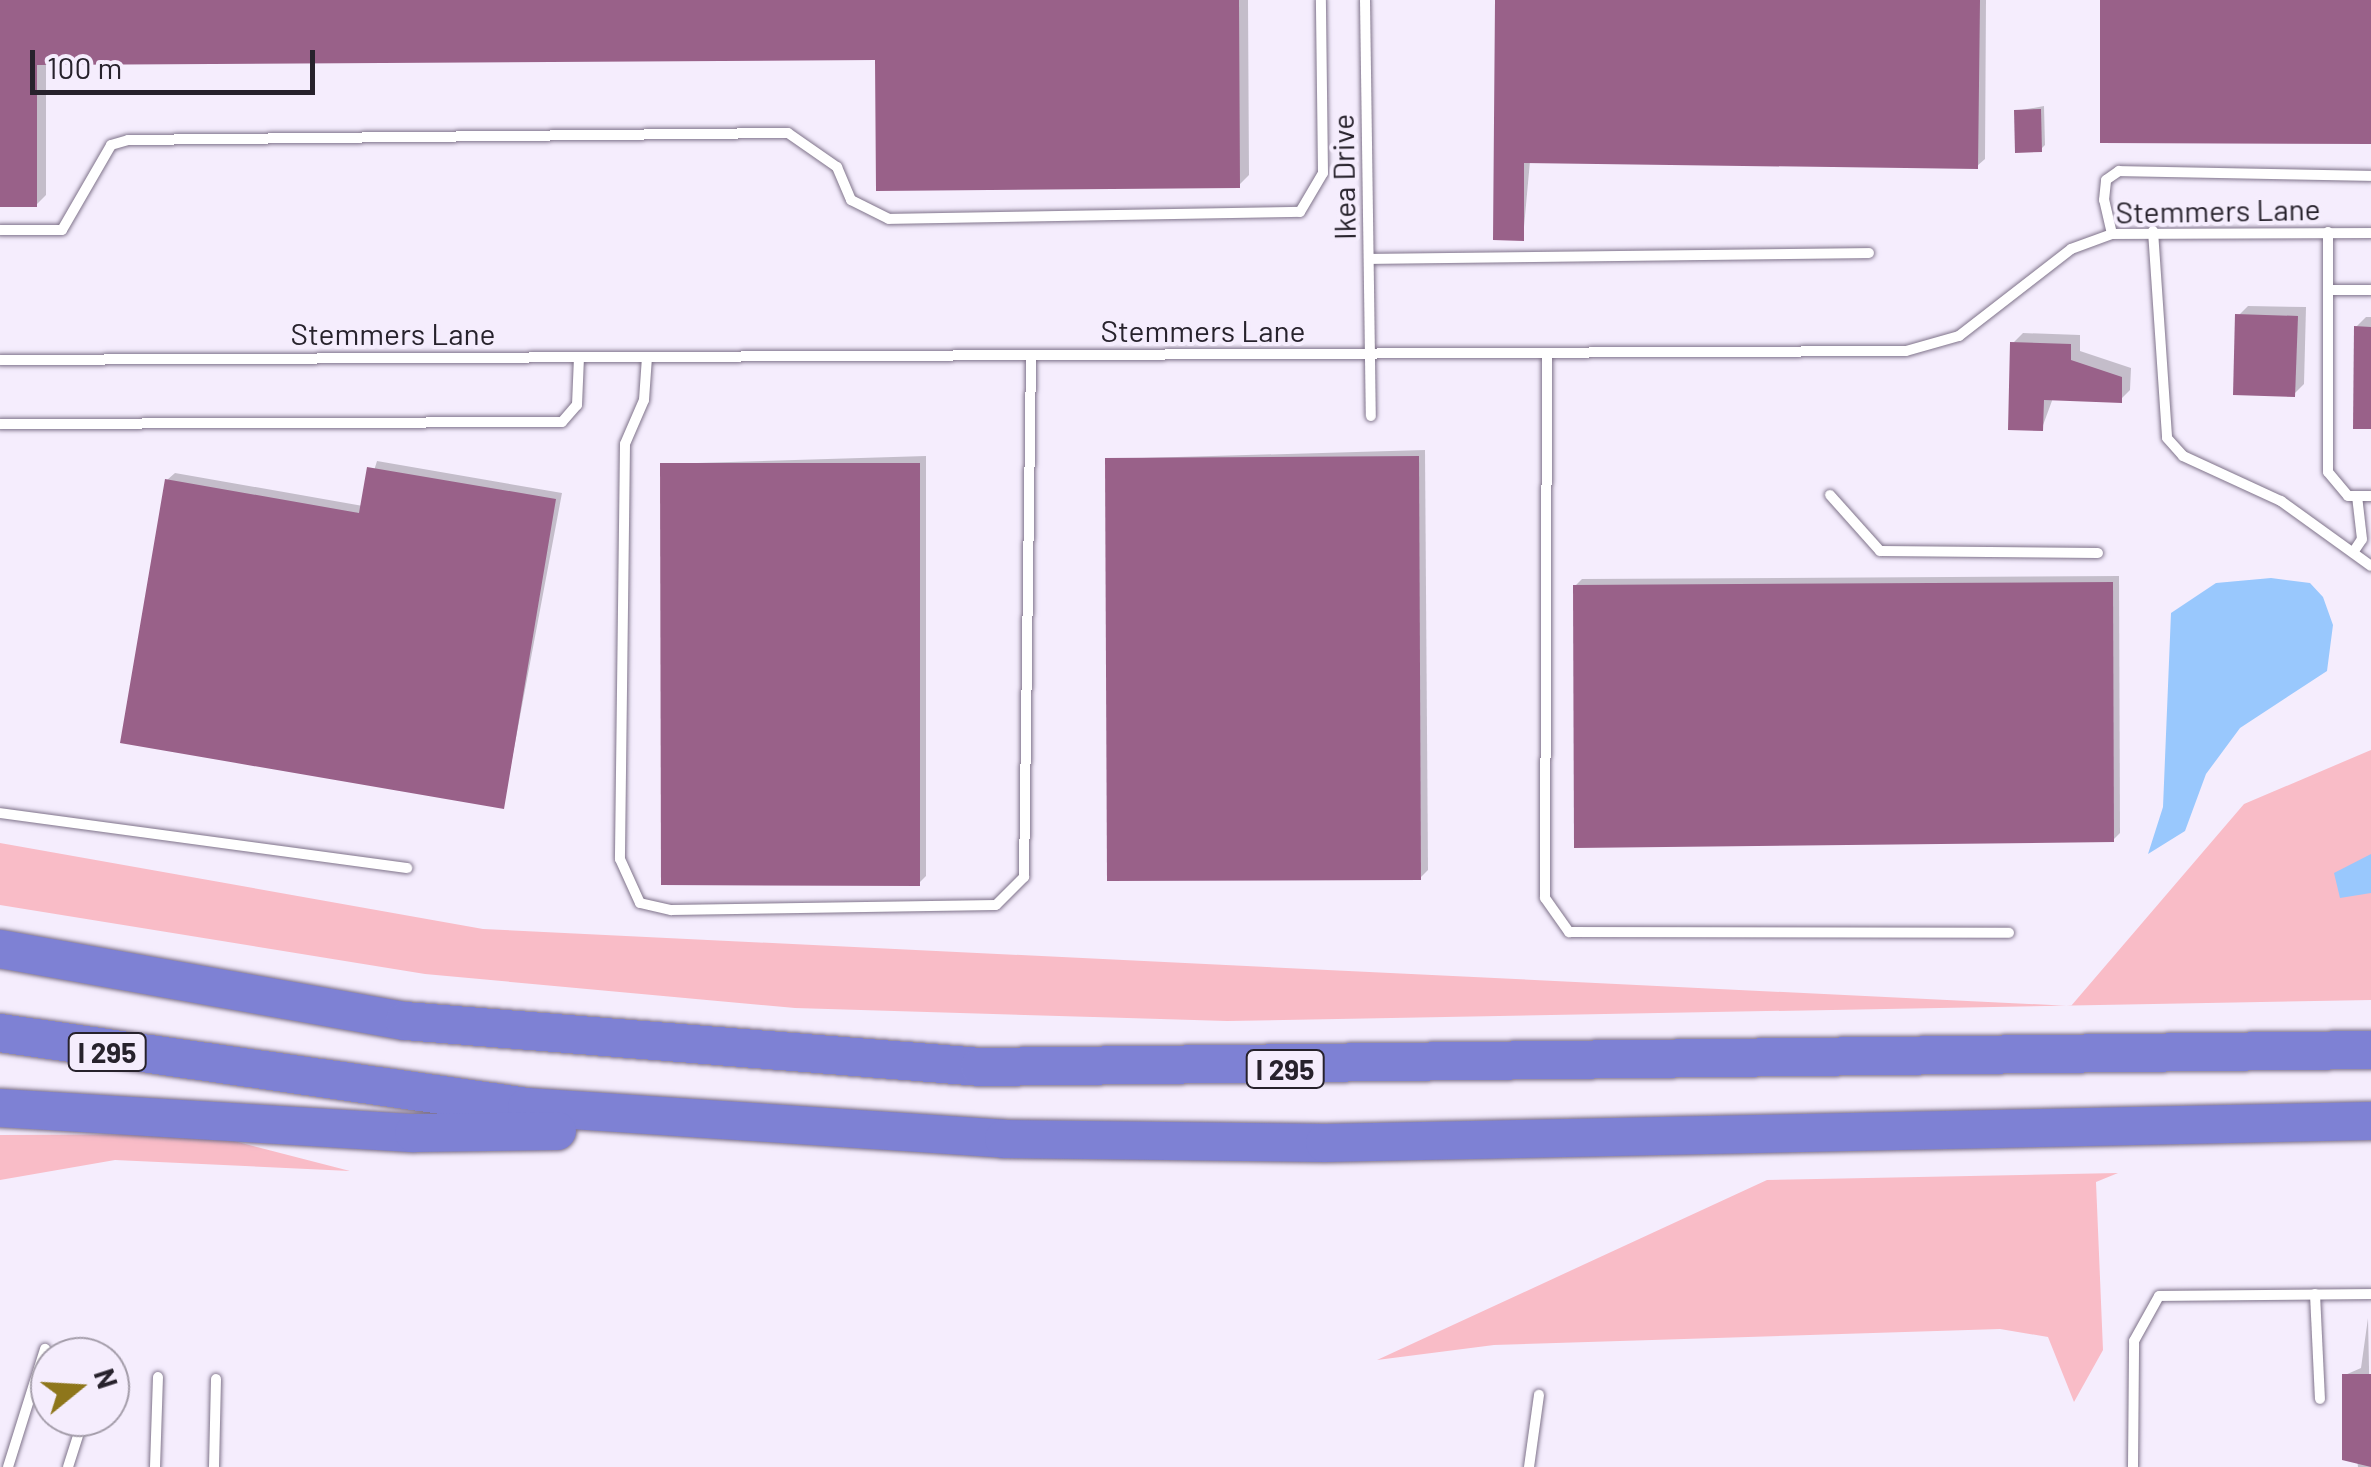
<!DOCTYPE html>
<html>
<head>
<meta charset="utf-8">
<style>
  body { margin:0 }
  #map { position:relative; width:2371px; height:1467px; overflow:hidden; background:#f5edfd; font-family:Barlow,sans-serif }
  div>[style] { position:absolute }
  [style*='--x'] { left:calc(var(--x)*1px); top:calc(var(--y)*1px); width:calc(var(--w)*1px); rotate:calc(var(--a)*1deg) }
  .green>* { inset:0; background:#f9bcc7 }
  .water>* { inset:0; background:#99c8fd }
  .shadow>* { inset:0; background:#0003 }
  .building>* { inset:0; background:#996189 }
  .roads { filter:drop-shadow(0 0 2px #7f738a) drop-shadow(0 0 2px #7f738a) }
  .lane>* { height:10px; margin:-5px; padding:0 5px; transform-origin:5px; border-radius:5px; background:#fff }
  .highway>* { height:38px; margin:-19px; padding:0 19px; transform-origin:19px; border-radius:19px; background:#7e81d4 }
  span { translate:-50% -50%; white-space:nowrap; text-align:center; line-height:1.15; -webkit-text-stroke:8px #f5edfd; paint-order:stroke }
  .shield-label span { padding:2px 8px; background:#f5edfd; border:2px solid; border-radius:8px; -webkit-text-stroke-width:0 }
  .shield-label { font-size:28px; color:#27222c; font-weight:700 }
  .street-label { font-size:30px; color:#27222c }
  .north { position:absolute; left:30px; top:1337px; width:100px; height:100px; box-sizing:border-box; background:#f5edfd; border:2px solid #a39ca9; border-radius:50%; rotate:72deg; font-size:28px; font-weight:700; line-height:40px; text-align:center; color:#27222c }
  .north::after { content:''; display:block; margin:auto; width:35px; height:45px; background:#8e761b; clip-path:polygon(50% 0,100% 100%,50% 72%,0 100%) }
  .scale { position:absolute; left:30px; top:50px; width:285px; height:45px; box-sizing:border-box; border:5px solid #27222c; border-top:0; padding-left:12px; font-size:30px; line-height:35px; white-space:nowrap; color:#27222c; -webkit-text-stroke:8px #f5edfd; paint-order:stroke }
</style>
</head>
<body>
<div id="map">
  <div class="green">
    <div style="clip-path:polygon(2371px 750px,2371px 1000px,1227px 1021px,795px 1008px,425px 974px,0 905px,0 843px,483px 929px,2071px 1006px,2244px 804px)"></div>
    <div style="clip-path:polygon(207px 1134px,350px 1171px,115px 1160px,0 1180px,0 1135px)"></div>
    <div style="clip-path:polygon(2118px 1173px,2096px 1182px,2103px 1350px,2074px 1402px,2048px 1337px,2000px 1329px,1494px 1345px,1377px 1360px,1767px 1180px)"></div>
  </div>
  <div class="water">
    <div style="clip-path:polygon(2271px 578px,2310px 583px,2323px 597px,2333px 625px,2327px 671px,2240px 728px,2206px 774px,2185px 831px,2148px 854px,2163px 807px,2171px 613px,2216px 583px)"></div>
    <div style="clip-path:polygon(2371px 854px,2371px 893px,2340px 898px,2334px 873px)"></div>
  </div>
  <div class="shadow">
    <div style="clip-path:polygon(0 0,1248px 0,1249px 175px,1239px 185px,877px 58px,46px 63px,46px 195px,36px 205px,0 205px)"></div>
    <div style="clip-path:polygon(1497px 0,1986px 0,1985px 159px,1977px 166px,1530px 161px,1523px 238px)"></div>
    <div style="clip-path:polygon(2044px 106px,2045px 145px,2041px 149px,2016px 111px)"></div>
    <div style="clip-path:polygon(2248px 306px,2306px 307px,2304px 384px,2294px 394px,2238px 316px)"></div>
    <div style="clip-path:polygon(2366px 317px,2371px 317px,2371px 427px,2356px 327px)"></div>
    <div style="clip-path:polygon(2023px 333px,2080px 335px,2080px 351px,2131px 368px,2130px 390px,2120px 400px,2053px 398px,2042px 428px,2013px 343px)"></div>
    <div style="clip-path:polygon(1425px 450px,1428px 870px,1420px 878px,1108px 459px)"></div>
    <div style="clip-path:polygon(926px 456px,926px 876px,919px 883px,663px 464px)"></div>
    <div style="clip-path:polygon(377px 461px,562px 493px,503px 807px,167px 480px,175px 473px,363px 506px)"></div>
    <div style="clip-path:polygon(2119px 576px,2120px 833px,2113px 840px,1575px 586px,1582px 579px)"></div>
    <div style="clip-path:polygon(2368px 1318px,2371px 1467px,2358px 1467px,2345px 1375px,2361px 1368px)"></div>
  </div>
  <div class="building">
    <div style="clip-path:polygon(0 0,1239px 0,1240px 188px,876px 191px,875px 60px,37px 65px,37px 207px,0 207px)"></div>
    <div style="clip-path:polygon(1495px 0,1980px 0,1978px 169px,1524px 163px,1524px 241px,1493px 240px)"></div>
    <div style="clip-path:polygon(2100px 0,2371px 0,2371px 144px,2100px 143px)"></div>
    <div style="clip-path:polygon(2041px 109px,2042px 152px,2015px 153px,2014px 110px)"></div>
    <div style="clip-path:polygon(2235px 314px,2298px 316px,2295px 397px,2233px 395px)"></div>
    <div style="clip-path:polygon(2354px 326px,2371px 327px,2371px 429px,2353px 429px)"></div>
    <div style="clip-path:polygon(2010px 342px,2071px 344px,2071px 360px,2122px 377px,2122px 403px,2044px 400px,2043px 431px,2008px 430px)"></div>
    <div style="clip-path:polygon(1419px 456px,1421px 880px,1107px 881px,1105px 458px)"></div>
    <div style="clip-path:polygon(660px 463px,920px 463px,920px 886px,661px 885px)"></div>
    <div style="clip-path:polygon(367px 467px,556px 499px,504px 809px,120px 743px,165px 479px,359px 513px)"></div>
    <div style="clip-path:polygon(2113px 582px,2114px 842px,1574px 848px,1573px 585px)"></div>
    <div style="clip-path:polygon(2342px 1374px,2371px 1374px,2371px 1467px,2342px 1460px)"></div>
  </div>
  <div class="roads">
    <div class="lane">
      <div style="--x:1365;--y:0;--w:416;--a:89.2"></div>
      <div style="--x:0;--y:230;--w:62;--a:0"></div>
      <div style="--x:62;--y:230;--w:98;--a:-60"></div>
      <div style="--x:111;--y:145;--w:18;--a:-16"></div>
      <div style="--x:128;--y:140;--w:660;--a:-0.61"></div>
      <div style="--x:788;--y:133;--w:60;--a:34.8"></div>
      <div style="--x:837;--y:167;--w:36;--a:67"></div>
      <div style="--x:851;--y:200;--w:42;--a:26.6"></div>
      <div style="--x:889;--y:219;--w:411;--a:-1"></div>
      <div style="--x:1300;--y:212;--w:45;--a:-59.5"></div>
      <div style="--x:1323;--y:173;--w:173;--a:-90.7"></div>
      <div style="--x:2153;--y:231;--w:207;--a:86.1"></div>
      <div style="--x:2167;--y:438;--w:24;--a:48"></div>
      <div style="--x:2183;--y:456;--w:108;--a:24.7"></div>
      <div style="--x:2281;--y:501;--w:111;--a:35.8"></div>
      <div style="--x:2328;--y:232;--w:240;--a:90"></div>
      <div style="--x:2328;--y:472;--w:31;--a:50"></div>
      <div style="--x:2348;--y:496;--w:23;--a:0"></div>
      <div style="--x:2112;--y:234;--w:35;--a:-103"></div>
      <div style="--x:2104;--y:200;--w:20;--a:-84"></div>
      <div style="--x:2106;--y:180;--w:16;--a:-35"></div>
      <div style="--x:2119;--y:171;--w:252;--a:1.1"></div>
      <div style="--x:1369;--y:259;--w:500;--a:-0.69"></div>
      <div style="--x:2328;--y:290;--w:43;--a:0"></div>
      <div style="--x:1547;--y:353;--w:545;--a:90.21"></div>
      <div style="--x:1545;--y:898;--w:42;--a:54.8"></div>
      <div style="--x:1569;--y:932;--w:440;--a:0.1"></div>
      <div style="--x:647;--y:357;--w:43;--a:94"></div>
      <div style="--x:644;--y:400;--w:48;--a:113.4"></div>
      <div style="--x:625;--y:444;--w:415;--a:90.7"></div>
      <div style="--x:620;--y:859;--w:48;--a:65.6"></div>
      <div style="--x:640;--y:903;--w:32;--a:13"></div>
      <div style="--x:671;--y:910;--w:325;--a:-0.9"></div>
      <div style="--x:996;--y:905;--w:40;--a:-45"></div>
      <div style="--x:1024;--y:877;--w:521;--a:-89.23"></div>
      <div style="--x:0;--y:360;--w:1906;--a:-0.27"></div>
      <div style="--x:1906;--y:351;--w:55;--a:-15.8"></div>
      <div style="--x:1959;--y:336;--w:142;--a:-37.8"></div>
      <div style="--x:2071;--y:249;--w:44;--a:-20.1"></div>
      <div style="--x:2112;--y:234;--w:259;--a:-0.2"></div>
      <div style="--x:0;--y:424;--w:562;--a:-0.2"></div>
      <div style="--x:562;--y:422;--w:23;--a:-49"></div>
      <div style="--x:577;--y:405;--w:48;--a:-87.6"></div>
      <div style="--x:1830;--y:495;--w:75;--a:48.2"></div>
      <div style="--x:1880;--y:551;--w:218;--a:0.5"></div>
      <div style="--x:2354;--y:551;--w:14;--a:-56"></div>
      <div style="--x:2362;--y:539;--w:43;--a:-96.6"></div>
      <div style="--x:0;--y:813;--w:411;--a:7.7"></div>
      <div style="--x:2315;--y:1294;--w:105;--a:87.3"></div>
      <div style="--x:8;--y:1467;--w:124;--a:-72.6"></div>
      <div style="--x:68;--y:1467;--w:52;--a:-72.3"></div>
      <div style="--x:155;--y:1467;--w:90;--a:-88.1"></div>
      <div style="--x:214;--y:1467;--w:88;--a:-88.7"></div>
      <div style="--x:1529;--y:1467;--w:73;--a:-82.1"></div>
      <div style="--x:2133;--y:1467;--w:126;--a:-89.5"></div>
      <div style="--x:2134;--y:1341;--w:51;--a:-60.9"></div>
      <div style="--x:2159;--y:1296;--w:212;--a:-0.5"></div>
    </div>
    <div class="highway">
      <div style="--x:0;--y:949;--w:411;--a:10.1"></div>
      <div style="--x:405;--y:1021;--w:577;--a:4.57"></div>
      <div style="--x:980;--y:1067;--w:1391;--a:-0.7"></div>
      <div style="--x:0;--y:1033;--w:532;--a:7.99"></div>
      <div style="--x:527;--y:1107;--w:478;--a:3.8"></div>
      <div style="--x:1004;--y:1139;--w:321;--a:0.7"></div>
      <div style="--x:1325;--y:1143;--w:1046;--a:-1.2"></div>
      <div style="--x:0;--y:1108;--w:415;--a:3.5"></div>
      <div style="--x:414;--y:1133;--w:143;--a:-0.8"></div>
    </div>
  </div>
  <div class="shield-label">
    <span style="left:107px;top:1052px">I 295</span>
    <span style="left:1285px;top:1069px">I 295</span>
  </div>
  <div class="street-label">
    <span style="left:1343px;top:177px;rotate:-91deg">Ikea Drive</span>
    <span style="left:2218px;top:210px;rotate:-1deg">Stemmers Lane</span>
    <span style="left:1203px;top:330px">Stemmers Lane</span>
    <span style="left:393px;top:333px">Stemmers Lane</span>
  </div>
  <div class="north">N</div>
  <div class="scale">100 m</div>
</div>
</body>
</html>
